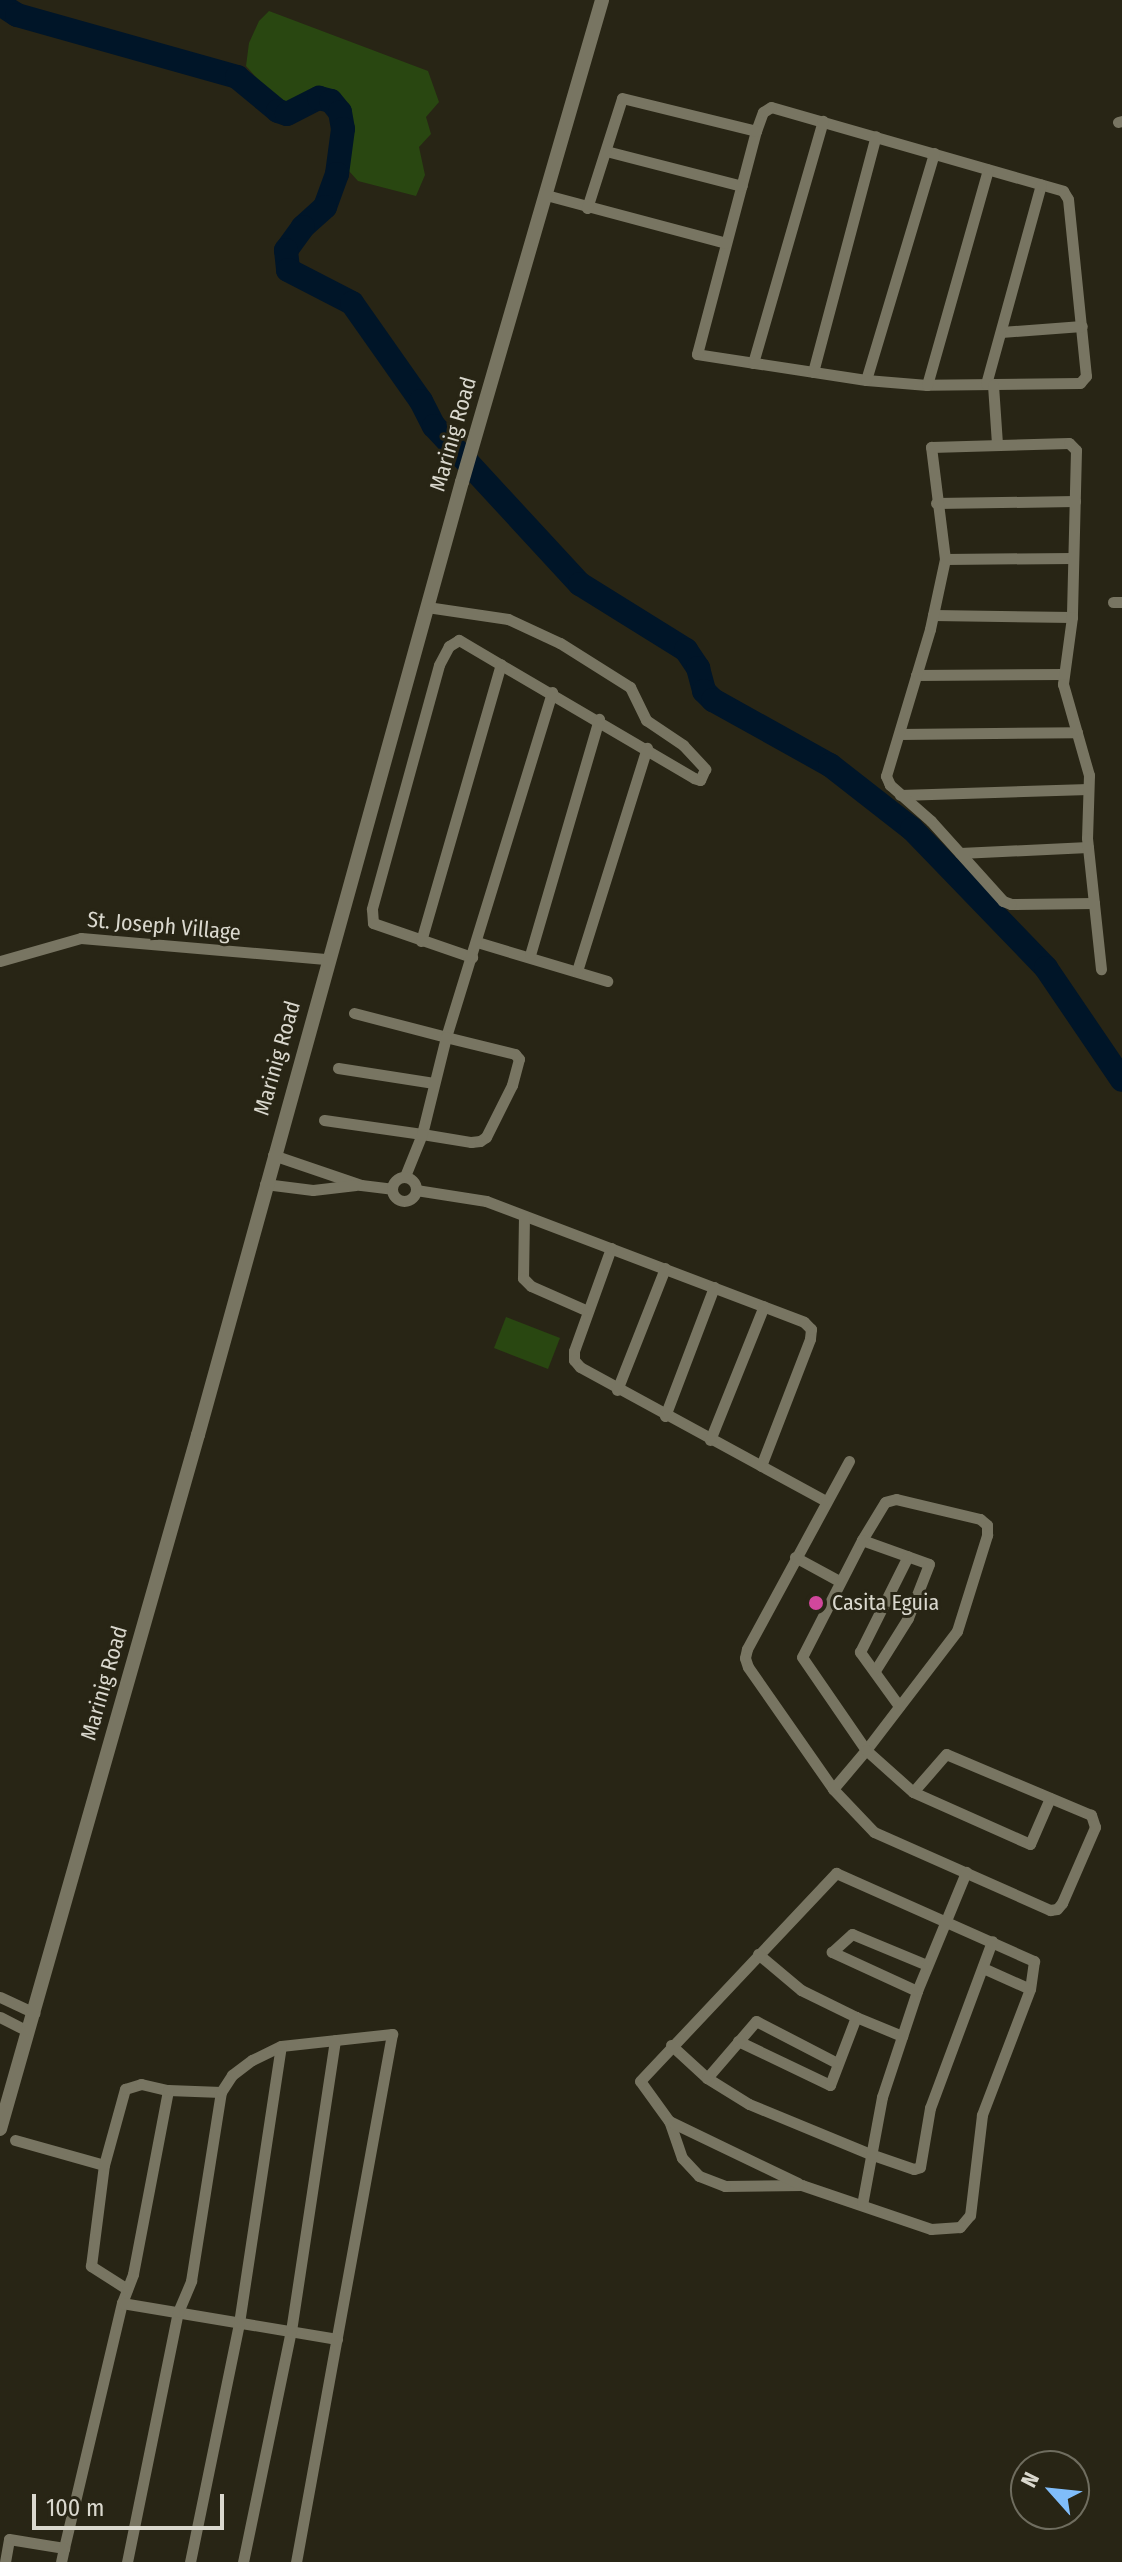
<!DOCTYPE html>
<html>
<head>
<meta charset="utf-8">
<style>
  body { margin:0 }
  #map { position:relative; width:1122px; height:2562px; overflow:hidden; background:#282515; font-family:"Fira Sans Condensed",sans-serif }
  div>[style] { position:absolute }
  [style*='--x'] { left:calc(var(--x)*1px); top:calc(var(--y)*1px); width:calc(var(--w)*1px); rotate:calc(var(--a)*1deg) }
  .green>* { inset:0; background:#294711 }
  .river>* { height:24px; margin:-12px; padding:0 12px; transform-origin:12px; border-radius:12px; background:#001528 }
  .minor>* { height:11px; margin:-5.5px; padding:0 5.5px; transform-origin:5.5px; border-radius:5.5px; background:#787562 }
  .minor>.ring { margin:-5.5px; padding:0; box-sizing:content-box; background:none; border:11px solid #787562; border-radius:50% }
  .tertiary>* { height:14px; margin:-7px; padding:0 7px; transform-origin:7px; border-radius:7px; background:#787562 }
  .dots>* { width:22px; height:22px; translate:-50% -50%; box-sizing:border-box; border:4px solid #282515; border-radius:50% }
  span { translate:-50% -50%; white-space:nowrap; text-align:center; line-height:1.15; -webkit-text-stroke:6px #282515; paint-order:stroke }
  .street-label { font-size:22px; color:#dad8ce }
  .poi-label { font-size:22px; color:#dad8ce }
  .left { translate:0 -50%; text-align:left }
  .north { position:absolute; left:1010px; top:2450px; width:80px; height:80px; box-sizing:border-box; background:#282515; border:2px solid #6f6d5f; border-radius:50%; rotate:297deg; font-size:22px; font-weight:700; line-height:32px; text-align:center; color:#dad8ce }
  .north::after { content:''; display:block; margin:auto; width:28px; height:36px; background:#80bdfa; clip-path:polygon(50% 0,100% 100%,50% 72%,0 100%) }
  .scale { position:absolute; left:32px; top:2494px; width:192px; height:36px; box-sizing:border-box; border:4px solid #dad8ce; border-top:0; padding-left:10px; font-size:24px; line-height:28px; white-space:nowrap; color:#dad8ce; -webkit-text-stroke:6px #282515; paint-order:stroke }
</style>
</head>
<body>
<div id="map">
  <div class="green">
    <div style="clip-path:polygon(269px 11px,428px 71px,439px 102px,426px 117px,431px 134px,419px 147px,425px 175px,416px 196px,358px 181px,348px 170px,353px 127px,336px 94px,316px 87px,281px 105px,246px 66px,249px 43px,259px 21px)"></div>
    <div style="clip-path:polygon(506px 1317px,560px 1338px,548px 1369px,494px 1348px)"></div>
  </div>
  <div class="river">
    <div style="--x:0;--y:4;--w:20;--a:33"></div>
    <div style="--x:17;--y:15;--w:229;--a:15.7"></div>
    <div style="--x:237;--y:77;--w:53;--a:39.7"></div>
    <div style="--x:278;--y:111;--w:9;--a:18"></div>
    <div style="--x:287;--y:114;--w:36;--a:-27"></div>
    <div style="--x:319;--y:98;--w:12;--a:14"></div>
    <div style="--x:331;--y:101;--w:14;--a:51"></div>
    <div style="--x:340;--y:112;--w:17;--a:80"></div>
    <div style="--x:343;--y:129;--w:45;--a:97.6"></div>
    <div style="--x:337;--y:174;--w:35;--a:110"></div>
    <div style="--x:325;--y:207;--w:30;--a:138"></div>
    <div style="--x:303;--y:227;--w:29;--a:126"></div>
    <div style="--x:286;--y:250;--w:20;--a:84"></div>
    <div style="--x:288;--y:270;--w:72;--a:27.3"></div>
    <div style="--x:352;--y:303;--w:120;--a:54.9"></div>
    <div style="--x:421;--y:401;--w:28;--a:63"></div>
    <div style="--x:434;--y:426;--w:215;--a:47.3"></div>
    <div style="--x:580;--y:584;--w:125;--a:31.9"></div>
    <div style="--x:686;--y:650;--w:22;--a:56"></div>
    <div style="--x:698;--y:668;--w:24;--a:75"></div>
    <div style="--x:704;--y:691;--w:13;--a:45"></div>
    <div style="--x:713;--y:700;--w:134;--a:29.1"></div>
    <div style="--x:830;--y:765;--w:104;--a:38"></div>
    <div style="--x:912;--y:829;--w:193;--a:46"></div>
    <div style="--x:1046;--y:968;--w:135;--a:55.8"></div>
  </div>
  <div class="minor">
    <div style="--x:771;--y:107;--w:304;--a:16"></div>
    <div style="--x:1063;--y:191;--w:9;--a:58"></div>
    <div style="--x:1068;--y:199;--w:178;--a:84.2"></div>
    <div style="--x:1086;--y:376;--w:9;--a:131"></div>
    <div style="--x:1080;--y:383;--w:153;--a:179.3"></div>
    <div style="--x:927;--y:385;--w:61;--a:-175.3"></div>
    <div style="--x:866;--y:380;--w:171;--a:-171.3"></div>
    <div style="--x:697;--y:354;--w:231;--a:-75.2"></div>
    <div style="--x:756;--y:131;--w:20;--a:-70"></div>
    <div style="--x:763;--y:112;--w:9;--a:-32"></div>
    <div style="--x:1118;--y:122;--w:4;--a:-14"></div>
    <div style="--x:606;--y:151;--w:140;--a:14.4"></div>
    <div style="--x:546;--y:195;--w:186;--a:14.9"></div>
    <div style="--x:587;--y:208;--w:115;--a:-72.3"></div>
    <div style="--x:622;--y:98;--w:138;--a:13.8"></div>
    <div style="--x:1001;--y:332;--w:81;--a:-4.2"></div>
    <div style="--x:753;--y:363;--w:252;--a:-73.9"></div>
    <div style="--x:813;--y:372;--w:244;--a:-75.1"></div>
    <div style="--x:866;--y:380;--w:237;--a:-73.3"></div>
    <div style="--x:986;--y:384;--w:207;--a:-74.6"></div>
    <div style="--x:927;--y:385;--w:224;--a:-74.2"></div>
    <div style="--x:993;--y:385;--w:58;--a:86.1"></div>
    <div style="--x:936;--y:503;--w:139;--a:-0.8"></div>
    <div style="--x:945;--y:559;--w:127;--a:-0.5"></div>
    <div style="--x:1113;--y:602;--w:9;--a:0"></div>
    <div style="--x:427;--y:607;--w:82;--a:8.4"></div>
    <div style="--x:508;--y:619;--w:57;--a:24.8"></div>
    <div style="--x:560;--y:643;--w:83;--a:32.2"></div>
    <div style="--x:630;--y:687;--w:37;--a:64"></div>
    <div style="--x:646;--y:720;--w:45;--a:34"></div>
    <div style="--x:683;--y:745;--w:33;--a:47"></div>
    <div style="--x:705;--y:769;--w:12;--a:114"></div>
    <div style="--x:700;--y:780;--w:6;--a:-162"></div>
    <div style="--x:694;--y:778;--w:273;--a:-149.6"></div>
    <div style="--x:459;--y:640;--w:12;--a:149"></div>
    <div style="--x:449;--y:646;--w:21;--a:118"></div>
    <div style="--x:439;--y:665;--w:253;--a:105.4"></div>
    <div style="--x:372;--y:909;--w:14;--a:86"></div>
    <div style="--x:373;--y:923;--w:105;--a:19"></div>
    <div style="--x:933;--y:615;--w:139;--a:0.8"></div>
    <div style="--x:916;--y:675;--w:148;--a:-0.4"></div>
    <div style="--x:899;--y:734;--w:178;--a:-0.6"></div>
    <div style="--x:900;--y:795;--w:188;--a:-1.8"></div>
    <div style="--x:960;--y:853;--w:128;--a:-2.7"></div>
    <div style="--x:1094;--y:903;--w:83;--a:179.3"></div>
    <div style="--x:1011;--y:904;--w:9;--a:-159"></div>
    <div style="--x:1003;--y:901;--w:108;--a:-132"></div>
    <div style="--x:931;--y:821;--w:55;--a:-138.7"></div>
    <div style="--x:890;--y:785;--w:10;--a:-114"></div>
    <div style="--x:886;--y:776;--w:153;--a:-73.3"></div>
    <div style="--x:930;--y:629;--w:72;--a:-77.9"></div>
    <div style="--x:945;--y:559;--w:113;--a:-97.1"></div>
    <div style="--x:931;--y:447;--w:138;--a:-1.7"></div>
    <div style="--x:1069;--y:443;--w:10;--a:45"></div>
    <div style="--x:1076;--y:450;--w:167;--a:91.4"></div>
    <div style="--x:1072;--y:617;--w:68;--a:97.7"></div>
    <div style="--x:1063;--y:684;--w:95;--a:74.1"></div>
    <div style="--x:1089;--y:775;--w:63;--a:91.8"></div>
    <div style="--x:1087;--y:838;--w:132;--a:83.9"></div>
    <div style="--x:421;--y:941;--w:288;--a:-73.9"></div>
    <div style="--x:477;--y:942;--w:136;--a:16.7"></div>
    <div style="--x:530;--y:955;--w:246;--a:-73.7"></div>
    <div style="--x:0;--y:961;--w:84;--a:-15.9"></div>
    <div style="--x:81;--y:938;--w:248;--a:4.9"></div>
    <div style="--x:577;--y:971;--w:234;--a:-72.6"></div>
    <div style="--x:354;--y:1013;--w:95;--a:14.6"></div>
    <div style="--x:446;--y:1037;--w:361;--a:-72.9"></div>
    <div style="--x:338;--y:1068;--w:97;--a:8.9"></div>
    <div style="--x:324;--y:1120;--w:99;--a:8.1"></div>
    <div style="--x:422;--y:1134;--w:50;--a:9.3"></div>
    <div style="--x:471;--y:1142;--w:9;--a:-6"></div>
    <div style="--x:480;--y:1141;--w:7;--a:-34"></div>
    <div style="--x:486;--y:1137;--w:58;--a:-63.4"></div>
    <div style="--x:512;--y:1085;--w:27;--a:-75"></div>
    <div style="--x:519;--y:1059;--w:6;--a:-129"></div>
    <div style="--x:515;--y:1054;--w:71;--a:-166.2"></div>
    <div style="--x:446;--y:1037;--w:100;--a:103.9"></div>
    <div style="--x:422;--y:1134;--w:45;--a:112"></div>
    <div style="--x:273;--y:1155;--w:93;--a:18.8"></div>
    <div style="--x:361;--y:1185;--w:31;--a:7"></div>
    <div class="ring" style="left:392px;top:1177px;width:13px;height:13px"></div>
    <div style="--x:265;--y:1184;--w:48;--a:7.1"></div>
    <div style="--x:313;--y:1190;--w:43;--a:-6.6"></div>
    <div style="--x:416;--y:1190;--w:71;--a:8.9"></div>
    <div style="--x:486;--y:1201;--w:340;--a:20.8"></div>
    <div style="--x:804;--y:1322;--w:10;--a:45"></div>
    <div style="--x:811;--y:1329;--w:10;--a:96"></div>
    <div style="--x:810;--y:1339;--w:136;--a:111.1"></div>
    <div style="--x:524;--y:1216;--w:62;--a:90.9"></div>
    <div style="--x:523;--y:1278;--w:11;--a:45"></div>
    <div style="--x:531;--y:1286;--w:62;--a:23.7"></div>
    <div style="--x:611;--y:1248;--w:109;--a:109.8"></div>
    <div style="--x:574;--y:1351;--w:9;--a:90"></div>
    <div style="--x:574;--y:1360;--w:9;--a:49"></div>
    <div style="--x:580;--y:1367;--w:280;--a:28.6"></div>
    <div style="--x:617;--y:1390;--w:131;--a:-68.5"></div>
    <div style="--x:665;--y:1416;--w:138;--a:-69.2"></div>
    <div style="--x:710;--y:1440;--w:144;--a:-68.1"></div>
    <div style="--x:849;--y:1461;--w:214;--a:118.5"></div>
    <div style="--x:747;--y:1649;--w:9;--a:103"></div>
    <div style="--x:745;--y:1658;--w:9;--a:72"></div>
    <div style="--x:748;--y:1667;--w:149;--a:55.1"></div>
    <div style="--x:833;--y:1789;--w:59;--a:46.4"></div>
    <div style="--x:874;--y:1832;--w:193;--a:23.9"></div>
    <div style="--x:1050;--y:1910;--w:7;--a:-8"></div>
    <div style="--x:1057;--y:1909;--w:8;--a:-50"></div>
    <div style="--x:1062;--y:1903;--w:83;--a:-66.5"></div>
    <div style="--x:1095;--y:1827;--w:13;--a:-108"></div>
    <div style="--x:1091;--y:1815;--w:157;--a:-157.2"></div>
    <div style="--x:946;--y:1754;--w:50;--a:131"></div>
    <div style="--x:862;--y:1540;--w:71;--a:19.7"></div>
    <div style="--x:929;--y:1564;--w:58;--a:111.3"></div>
    <div style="--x:908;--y:1618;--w:60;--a:122.1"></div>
    <div style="--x:795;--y:1557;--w:50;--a:28.6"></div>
    <div style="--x:899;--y:1706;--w:67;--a:-125.8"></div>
    <div style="--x:860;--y:1652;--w:107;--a:-63.4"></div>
    <div style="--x:833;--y:1789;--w:51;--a:-49.8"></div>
    <div style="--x:866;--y:1750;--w:150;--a:-52.6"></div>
    <div style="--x:957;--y:1631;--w:101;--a:-72.6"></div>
    <div style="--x:987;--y:1535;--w:10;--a:-90"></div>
    <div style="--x:987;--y:1525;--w:9;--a:-139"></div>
    <div style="--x:980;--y:1519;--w:86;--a:-166.6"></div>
    <div style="--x:896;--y:1499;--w:11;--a:165"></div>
    <div style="--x:885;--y:1502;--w:44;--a:121.2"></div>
    <div style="--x:862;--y:1540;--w:131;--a:117.1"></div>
    <div style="--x:802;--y:1657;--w:113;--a:55.5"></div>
    <div style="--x:866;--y:1750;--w:63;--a:41.8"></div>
    <div style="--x:913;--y:1792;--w:128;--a:24"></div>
    <div style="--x:1030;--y:1844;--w:50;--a:-66.5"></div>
    <div style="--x:836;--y:1873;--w:217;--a:24"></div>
    <div style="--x:1034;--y:1961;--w:28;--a:98"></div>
    <div style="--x:1030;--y:1989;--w:135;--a:110.9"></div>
    <div style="--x:982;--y:2115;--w:101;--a:96.8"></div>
    <div style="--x:970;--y:2215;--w:16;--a:130"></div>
    <div style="--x:960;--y:2227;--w:29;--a:176"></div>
    <div style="--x:931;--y:2229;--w:136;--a:-161.2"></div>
    <div style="--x:802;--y:2185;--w:77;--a:179.3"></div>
    <div style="--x:725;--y:2186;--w:28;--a:-159"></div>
    <div style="--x:699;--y:2176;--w:25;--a:-133"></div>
    <div style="--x:682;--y:2158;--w:39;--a:-109"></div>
    <div style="--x:669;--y:2121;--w:49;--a:-125.9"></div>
    <div style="--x:640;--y:2081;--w:286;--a:-46.7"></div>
    <div style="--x:758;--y:1954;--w:56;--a:39.9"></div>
    <div style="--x:801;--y:1990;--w:61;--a:26.1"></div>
    <div style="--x:983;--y:1968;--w:51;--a:24.1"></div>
    <div style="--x:917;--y:1991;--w:94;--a:-155.4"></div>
    <div style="--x:832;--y:1952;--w:27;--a:-42"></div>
    <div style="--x:852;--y:1934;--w:81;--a:22.5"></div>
    <div style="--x:0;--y:1997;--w:38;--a:25"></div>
    <div style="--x:0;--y:2017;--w:31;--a:27"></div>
    <div style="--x:738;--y:2041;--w:102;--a:25.6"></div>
    <div style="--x:830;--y:2085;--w:73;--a:-69.1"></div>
    <div style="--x:856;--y:2017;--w:50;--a:22.4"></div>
    <div style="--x:671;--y:2045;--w:49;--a:42.5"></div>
    <div style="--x:707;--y:2078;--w:49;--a:31.8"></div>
    <div style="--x:749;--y:2104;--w:134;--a:22.4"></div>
    <div style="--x:873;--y:2155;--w:43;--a:18.9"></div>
    <div style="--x:914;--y:2169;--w:6;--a:-18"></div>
    <div style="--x:920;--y:2167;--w:60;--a:-80.4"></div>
    <div style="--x:930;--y:2108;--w:178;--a:-69.6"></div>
    <div style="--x:707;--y:2078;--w:75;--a:-49.3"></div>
    <div style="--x:756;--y:2021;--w:91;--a:27.4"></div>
    <div style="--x:669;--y:2121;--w:143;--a:25.7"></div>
    <div style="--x:15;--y:2140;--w:92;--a:15.7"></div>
    <div style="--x:862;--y:2205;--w:110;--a:-79.5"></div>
    <div style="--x:882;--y:2097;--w:112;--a:-71.7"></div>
    <div style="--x:917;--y:1991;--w:129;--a:-67.6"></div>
    <div style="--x:127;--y:2289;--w:43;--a:-147.4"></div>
    <div style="--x:91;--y:2266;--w:102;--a:-82.7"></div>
    <div style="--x:104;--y:2165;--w:79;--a:-74.6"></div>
    <div style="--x:125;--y:2089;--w:17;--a:-17"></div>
    <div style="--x:141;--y:2084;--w:28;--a:13"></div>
    <div style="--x:122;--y:2303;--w:31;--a:-69"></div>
    <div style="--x:133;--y:2274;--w:187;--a:-79.2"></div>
    <div style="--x:168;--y:2090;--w:53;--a:2.2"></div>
    <div style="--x:64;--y:2548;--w:252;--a:-76.7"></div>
    <div style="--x:122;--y:2303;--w:218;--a:9.5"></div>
    <div style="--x:5;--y:2562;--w:23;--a:-80"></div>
    <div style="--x:9;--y:2539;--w:56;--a:9.3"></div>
    <div style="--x:64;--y:2548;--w:14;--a:102"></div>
    <div style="--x:127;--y:2562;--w:255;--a:-78.5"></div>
    <div style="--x:178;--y:2312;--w:34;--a:-67"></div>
    <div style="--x:191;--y:2281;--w:191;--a:-81"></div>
    <div style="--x:221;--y:2092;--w:20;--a:-57"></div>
    <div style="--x:232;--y:2075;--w:25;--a:-37"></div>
    <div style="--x:252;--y:2060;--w:32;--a:-26"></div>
    <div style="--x:281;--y:2046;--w:112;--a:-6.2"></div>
    <div style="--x:392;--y:2034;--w:537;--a:100.3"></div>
    <div style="--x:190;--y:2562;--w:244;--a:-78.4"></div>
    <div style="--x:239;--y:2323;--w:280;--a:-81.4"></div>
    <div style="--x:243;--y:2562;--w:236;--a:-78.3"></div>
    <div style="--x:291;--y:2331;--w:294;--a:-81.4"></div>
  </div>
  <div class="tertiary">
    <div style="--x:0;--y:2129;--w:722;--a:-74.08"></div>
    <div style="--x:198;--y:1435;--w:989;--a:-74.52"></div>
    <div style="--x:462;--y:482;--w:502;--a:-73.8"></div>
  </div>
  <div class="dots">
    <div style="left:816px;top:1603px;background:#d1479c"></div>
  </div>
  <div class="street-label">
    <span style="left:453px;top:434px;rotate:-74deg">Marinig Road</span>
    <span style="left:164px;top:926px;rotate:5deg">St. Joseph Village</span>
    <span style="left:277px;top:1058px;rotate:-74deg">Marinig Road</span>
    <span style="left:104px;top:1683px;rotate:-74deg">Marinig Road</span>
  </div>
  <div class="poi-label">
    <span class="left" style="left:832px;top:1603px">Casita Eguia</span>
  </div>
  <div class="north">N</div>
  <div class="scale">100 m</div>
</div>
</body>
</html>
